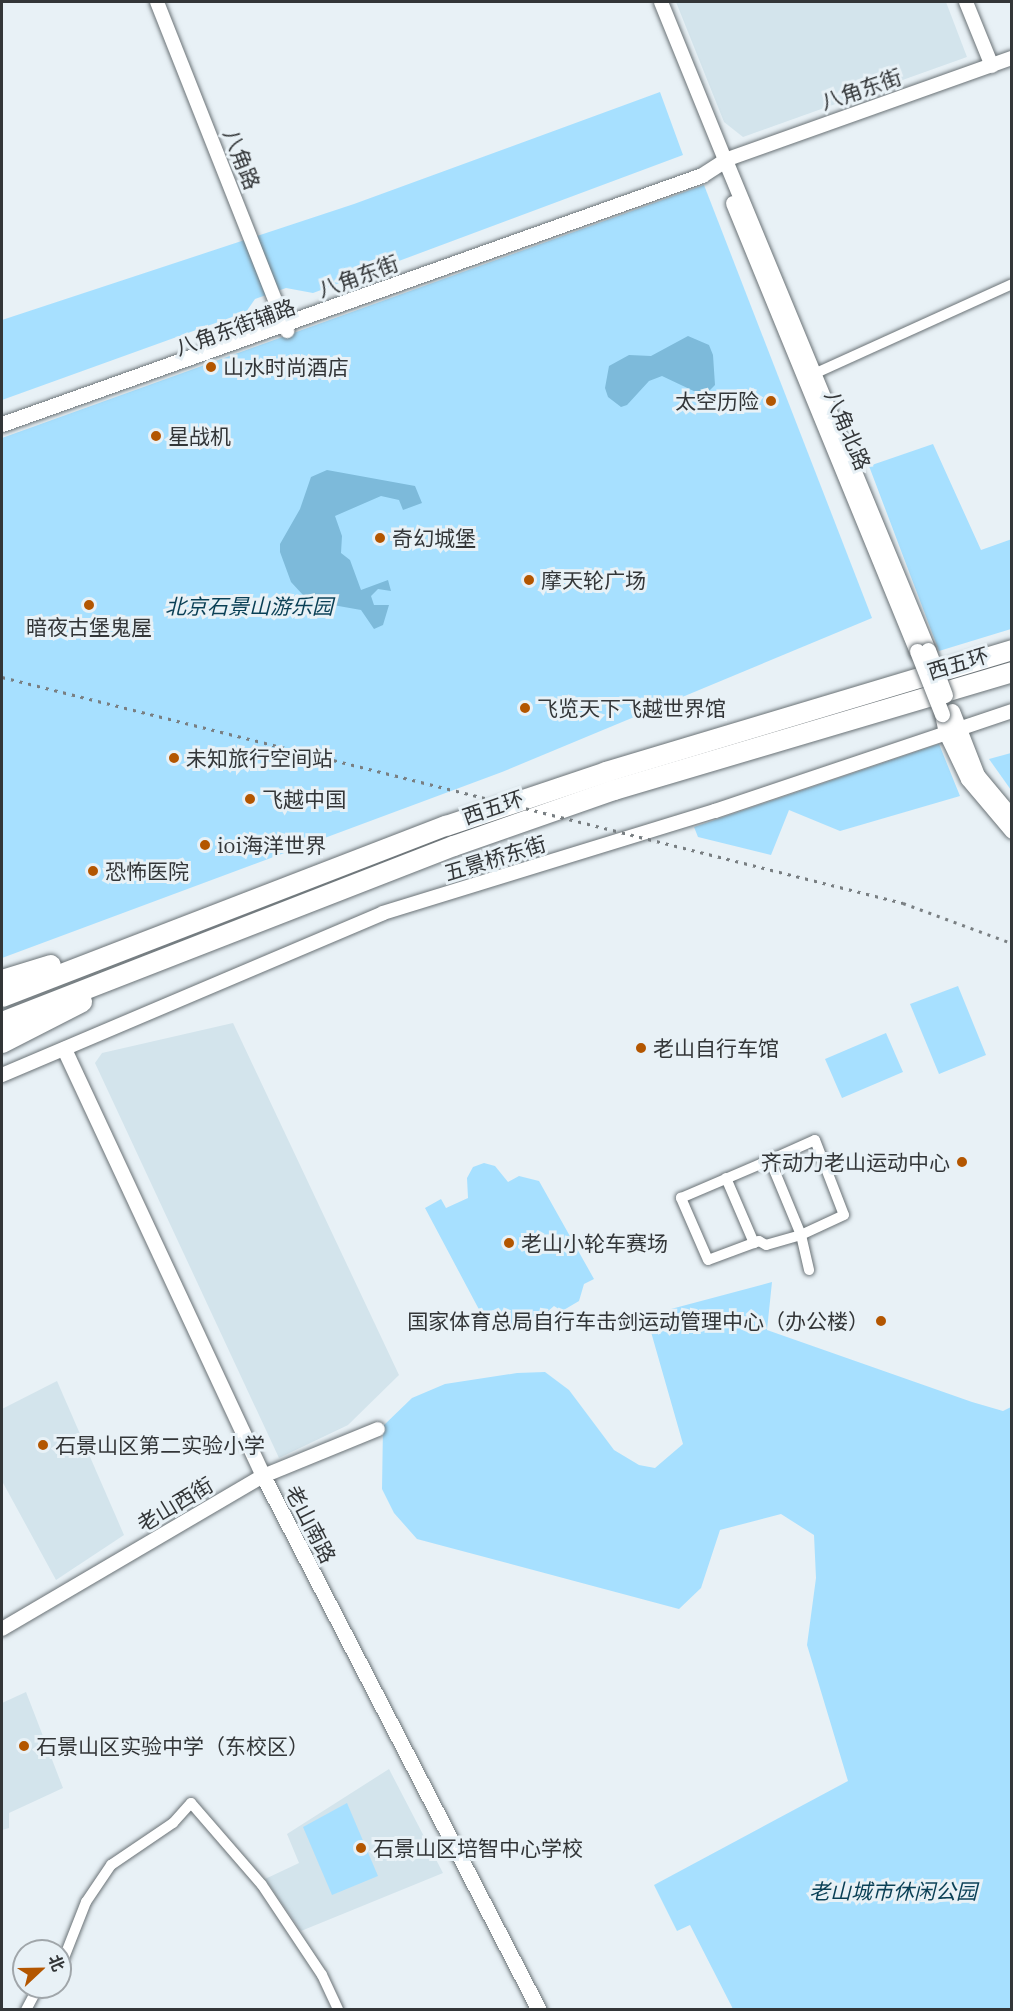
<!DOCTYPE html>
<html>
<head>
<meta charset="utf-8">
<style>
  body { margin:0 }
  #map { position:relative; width:1013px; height:2011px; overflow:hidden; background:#e8f1f6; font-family:"IBM Plex Serif","Noto Sans SC",serif }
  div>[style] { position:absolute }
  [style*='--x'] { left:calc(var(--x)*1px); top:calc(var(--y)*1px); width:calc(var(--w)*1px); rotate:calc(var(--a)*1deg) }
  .built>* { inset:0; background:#d3e4ec }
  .green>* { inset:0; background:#a7e0ff }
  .water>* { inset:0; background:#7dbada }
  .roads { filter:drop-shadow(0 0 2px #6a7276) drop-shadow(0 0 2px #6a7276) }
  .minor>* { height:10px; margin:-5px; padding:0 5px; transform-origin:5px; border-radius:5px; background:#fff }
  .tertiary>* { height:14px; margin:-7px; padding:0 7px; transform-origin:7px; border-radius:7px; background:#fff }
  .secondary>* { height:15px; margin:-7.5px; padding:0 7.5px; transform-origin:7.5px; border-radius:7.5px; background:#fff }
  .motorway>* { height:20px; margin:-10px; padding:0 10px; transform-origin:10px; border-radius:10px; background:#fff }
  .rail>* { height:3px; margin-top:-1.5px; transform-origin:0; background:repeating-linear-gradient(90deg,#797f82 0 3px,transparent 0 9px) }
  .bridges { filter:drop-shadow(0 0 2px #6a7276) drop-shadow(0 0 2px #6a7276) }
  .secondary-bridge>* { height:15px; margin:-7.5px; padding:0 7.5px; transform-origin:7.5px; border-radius:7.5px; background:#fff }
  .dots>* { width:16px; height:16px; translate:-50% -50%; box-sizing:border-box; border:3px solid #e8f1f6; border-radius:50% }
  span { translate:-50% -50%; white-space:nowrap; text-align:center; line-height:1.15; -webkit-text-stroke:6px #e8f1f6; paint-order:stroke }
  .street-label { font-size:21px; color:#333638 }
  .poi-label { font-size:21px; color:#333638 }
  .left { translate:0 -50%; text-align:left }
  .right { translate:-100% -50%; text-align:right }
  .park-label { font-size:21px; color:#093f55; font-style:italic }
  .frame { position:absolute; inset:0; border:3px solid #333638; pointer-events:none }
  .north { position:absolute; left:12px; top:1939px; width:60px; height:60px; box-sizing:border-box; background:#e8f1f6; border:2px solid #a0a6aa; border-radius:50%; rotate:68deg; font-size:16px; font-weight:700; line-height:24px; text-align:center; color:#333638 }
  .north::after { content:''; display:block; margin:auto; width:21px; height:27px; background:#b35600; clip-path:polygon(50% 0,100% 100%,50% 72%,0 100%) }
</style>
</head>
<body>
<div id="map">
  <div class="built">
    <div style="clip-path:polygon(676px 2px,946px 2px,967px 57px,743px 137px,724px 122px)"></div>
    <div style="clip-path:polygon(233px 1023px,399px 1375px,348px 1425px,279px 1458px,95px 1063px,102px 1053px)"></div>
    <div style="clip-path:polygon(57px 1381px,124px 1535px,56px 1580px,2px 1481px,2px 1409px)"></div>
    <div style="clip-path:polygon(26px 1692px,63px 1788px,9px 1813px,9px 1828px,2px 1830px,2px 1703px)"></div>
    <div style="clip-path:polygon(389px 1769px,443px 1873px,301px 1931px,265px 1879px,299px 1863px,287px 1834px)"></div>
  </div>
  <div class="green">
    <div style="clip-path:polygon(660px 92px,683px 155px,313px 293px,286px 288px,255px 299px,246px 312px,2px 400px,2px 320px,354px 204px)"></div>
    <div style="clip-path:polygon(704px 185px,872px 618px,502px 772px,2px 958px,2px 438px)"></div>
    <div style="clip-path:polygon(933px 444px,981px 550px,1012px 539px,1011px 629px,939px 651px,869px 466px)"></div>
    <div style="clip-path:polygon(939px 744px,960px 796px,840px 831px,789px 810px,771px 855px,698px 837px,694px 827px)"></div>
    <div style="clip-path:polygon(1011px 753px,1012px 753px,1011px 790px,989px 759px)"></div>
    <div style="clip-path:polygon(958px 986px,986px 1055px,939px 1074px,910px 1004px)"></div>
    <div style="clip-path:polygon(886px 1033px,903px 1072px,842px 1098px,825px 1059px)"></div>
    <div style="clip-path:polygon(484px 1163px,495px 1166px,508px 1182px,519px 1176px,539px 1181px,594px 1279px,584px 1284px,579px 1301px,562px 1311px,554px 1306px,526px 1330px,508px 1327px,498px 1311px,483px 1317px,425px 1208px,441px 1199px,446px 1208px,468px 1198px,467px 1178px,473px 1167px)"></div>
    <div style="clip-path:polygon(772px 1282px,767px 1330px,972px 1402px,1003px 1411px,1011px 1407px,1011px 2009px,733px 2009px,690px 1925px,677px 1931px,654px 1885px,848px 1781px,807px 1645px,816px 1578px,814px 1535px,781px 1514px,720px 1530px,701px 1588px,679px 1609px,417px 1539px,394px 1513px,382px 1489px,383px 1426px,412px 1398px,445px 1384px,517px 1373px,545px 1372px,569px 1390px,614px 1450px,639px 1465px,655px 1468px,683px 1444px,651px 1332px,671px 1309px)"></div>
    <div style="clip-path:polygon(347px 1803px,378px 1876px,332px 1895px,303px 1827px)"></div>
  </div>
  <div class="water">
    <div style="clip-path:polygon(688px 336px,709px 345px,713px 355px,715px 385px,708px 392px,700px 394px,662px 376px,649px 381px,627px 405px,621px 407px,608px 397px,605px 388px,609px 366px,629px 355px,651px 356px)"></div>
    <div style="clip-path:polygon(327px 470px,415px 486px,422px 503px,403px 510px,399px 500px,381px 496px,335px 516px,342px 536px,341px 553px,350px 560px,361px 590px,388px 580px,391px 591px,378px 589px,371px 596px,374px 605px,389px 605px,383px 625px,374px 629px,361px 610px,316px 602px,303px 595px,291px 582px,280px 552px,280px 544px,300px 509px,311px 477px)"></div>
  </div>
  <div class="roads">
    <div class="minor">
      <div style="--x:814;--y:374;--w:217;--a:-24.4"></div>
      <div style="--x:770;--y:1160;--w:81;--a:67.5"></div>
      <div style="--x:801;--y:1235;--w:36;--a:164"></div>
      <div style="--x:766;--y:1245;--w:8;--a:-150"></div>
      <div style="--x:759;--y:1241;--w:54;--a:159.6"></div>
      <div style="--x:708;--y:1260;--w:68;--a:-113.5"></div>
      <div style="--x:681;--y:1198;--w:97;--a:-23.1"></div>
      <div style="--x:770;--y:1160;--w:49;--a:-24"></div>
      <div style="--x:815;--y:1140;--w:80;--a:68.9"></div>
      <div style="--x:844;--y:1215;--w:47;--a:155.1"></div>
      <div style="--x:801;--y:1235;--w:36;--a:77"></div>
      <div style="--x:726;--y:1178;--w:71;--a:66.7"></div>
      <div style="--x:60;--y:1968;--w:71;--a:-68.5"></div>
      <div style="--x:86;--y:1902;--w:45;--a:-56"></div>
      <div style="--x:111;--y:1865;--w:75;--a:-34.1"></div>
      <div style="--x:173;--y:1823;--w:27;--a:-48"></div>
      <div style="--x:191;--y:1803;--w:108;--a:49.1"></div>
      <div style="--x:262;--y:1885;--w:108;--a:56.3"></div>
      <div style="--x:322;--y:1975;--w:38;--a:65"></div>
      <div style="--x:26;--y:2010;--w:26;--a:-62"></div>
    </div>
    <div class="tertiary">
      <div style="--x:157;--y:2;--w:354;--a:68.4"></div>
      <div style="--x:661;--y:2;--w:170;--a:67.9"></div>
      <div style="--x:725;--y:160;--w:305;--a:-19.6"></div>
      <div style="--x:966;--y:2;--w:69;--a:67.9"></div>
      <div style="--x:2;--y:1075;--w:414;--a:-23"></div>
      <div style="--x:383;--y:913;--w:347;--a:-17.1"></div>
      <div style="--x:715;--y:811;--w:313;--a:-18.6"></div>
      <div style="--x:2;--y:1629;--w:303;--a:-30.4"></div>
      <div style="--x:263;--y:1476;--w:124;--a:-22.2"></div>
    </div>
    <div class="secondary">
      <div style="--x:725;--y:160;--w:530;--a:67.5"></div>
      <div style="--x:733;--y:203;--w:484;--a:67.7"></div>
      <div style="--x:2;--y:424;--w:743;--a:-19.58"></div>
      <div style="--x:702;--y:175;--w:27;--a:-33"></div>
      <div style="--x:952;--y:711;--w:69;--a:68.7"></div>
      <div style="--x:977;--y:775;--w:55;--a:50.2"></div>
      <div style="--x:942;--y:714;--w:19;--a:78"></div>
      <div style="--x:946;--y:733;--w:51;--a:64.4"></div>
      <div style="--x:968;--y:779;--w:68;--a:49.8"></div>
      <div style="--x:64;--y:1049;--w:471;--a:65"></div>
      <div style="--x:263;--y:1476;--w:601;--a:62.67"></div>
    </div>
    <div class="motorway">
      <div style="--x:2;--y:980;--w:51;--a:-17"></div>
      <div style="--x:2;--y:997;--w:476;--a:-21.1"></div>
      <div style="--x:446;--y:826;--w:169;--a:-18.6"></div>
      <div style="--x:606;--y:772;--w:424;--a:-16.7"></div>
      <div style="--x:2;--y:1022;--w:485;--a:-21.3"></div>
      <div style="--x:454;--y:846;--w:170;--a:-19.3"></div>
      <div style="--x:614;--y:790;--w:415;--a:-16.5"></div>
      <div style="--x:2;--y:1043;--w:90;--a:-27.1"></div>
    </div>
  </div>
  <div class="rail">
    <div style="--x:2;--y:677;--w:929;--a:14.08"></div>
    <div style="--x:903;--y:903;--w:116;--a:20.2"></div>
  </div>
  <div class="bridges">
    <div class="secondary-bridge">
      <div style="--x:928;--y:650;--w:48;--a:69.3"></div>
      <div style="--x:917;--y:651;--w:68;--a:68.4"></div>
    </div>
  </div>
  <div class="dots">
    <div style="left:211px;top:367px;background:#b35600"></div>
    <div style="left:771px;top:401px;background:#b35600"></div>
    <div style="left:156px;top:436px;background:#b35600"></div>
    <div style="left:380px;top:538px;background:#b35600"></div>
    <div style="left:529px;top:580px;background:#b35600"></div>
    <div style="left:89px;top:605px;background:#b35600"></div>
    <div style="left:525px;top:708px;background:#b35600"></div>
    <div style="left:174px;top:758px;background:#b35600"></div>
    <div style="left:250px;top:799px;background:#b35600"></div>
    <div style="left:205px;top:845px;background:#b35600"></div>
    <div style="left:93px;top:871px;background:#b35600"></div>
    <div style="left:641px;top:1048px;background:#b35600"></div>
    <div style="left:962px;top:1162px;background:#b35600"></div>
    <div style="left:509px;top:1243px;background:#b35600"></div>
    <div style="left:881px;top:1321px;background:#b35600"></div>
    <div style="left:43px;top:1445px;background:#b35600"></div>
    <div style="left:24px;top:1746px;background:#b35600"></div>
    <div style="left:361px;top:1848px;background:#b35600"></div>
  </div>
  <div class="street-label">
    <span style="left:861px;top:89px;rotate:-19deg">八角东街</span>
    <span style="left:242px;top:159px;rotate:68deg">八角路</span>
    <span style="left:358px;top:276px;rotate:-20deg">八角东街</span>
    <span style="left:235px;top:327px;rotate:-20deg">八角东街辅路</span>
    <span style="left:848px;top:430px;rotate:67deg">八角北路</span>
    <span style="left:958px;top:663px;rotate:-17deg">西五环</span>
    <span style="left:493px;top:807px;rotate:-19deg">西五环</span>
    <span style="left:495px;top:858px;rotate:-17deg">五景桥东街</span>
    <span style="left:175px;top:1504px;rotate:-31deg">老山西街</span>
    <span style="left:311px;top:1524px;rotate:63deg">老山南路</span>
  </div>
  <div class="poi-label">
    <span class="left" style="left:223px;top:367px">山水时尚酒店</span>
    <span class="right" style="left:759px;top:401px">太空历险</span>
    <span class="left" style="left:168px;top:436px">星战机</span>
    <span class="left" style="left:392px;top:538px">奇幻城堡</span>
    <span class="left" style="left:541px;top:580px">摩天轮广场</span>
    <span style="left:89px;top:627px">暗夜古堡鬼屋</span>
    <span class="left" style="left:537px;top:708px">飞览天下飞越世界馆</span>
    <span class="left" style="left:186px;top:758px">未知旅行空间站</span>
    <span class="left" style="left:262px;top:799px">飞越中国</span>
    <span class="left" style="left:217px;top:845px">ioi海洋世界</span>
    <span class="left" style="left:105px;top:871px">恐怖医院</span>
    <span class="left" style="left:653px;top:1048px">老山自行车馆</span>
    <span class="right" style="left:950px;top:1162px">齐动力老山运动中心</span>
    <span class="left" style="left:521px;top:1243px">老山小轮车赛场</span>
    <span class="right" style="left:869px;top:1321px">国家体育总局自行车击剑运动管理中心（办公楼）</span>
    <span class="left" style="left:55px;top:1445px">石景山区第二实验小学</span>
    <span class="left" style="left:36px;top:1746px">石景山区实验中学（东校区）</span>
    <span class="left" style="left:373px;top:1848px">石景山区培智中心学校</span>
  </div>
  <div class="park-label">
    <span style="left:249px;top:606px">北京石景山游乐园</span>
    <span style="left:893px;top:1891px">老山城市休闲公园</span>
  </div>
  <div class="frame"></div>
  <div class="north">北</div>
</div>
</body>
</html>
